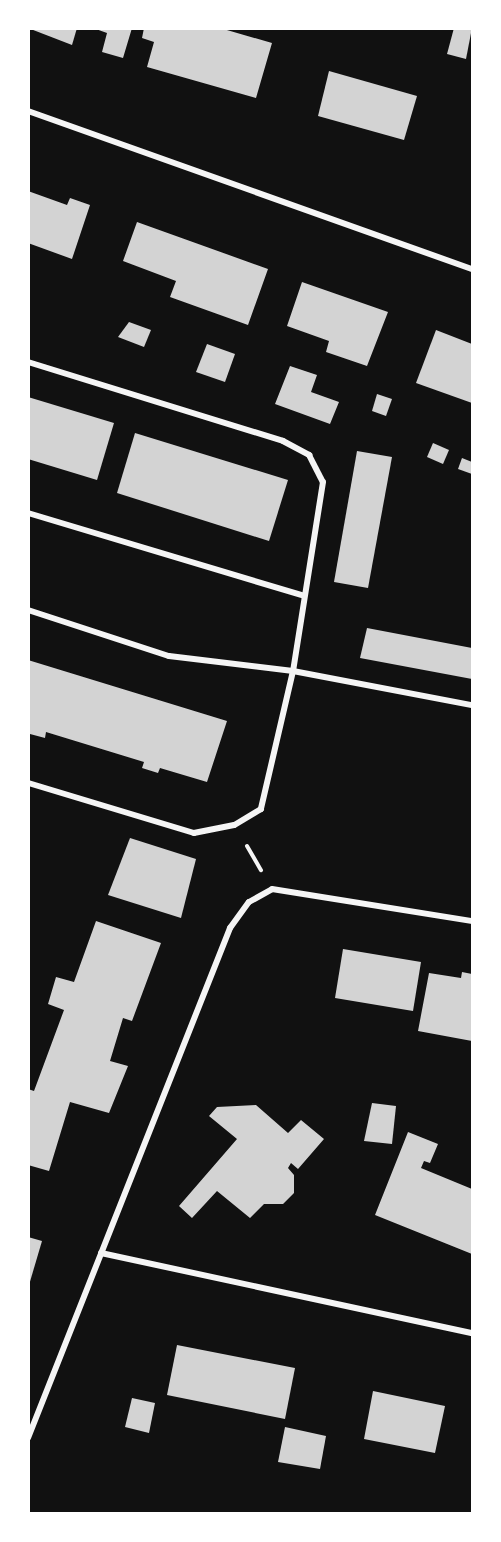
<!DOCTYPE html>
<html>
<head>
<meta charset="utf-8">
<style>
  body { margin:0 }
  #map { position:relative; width:501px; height:1542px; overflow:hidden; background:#111; font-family:Lora,serif }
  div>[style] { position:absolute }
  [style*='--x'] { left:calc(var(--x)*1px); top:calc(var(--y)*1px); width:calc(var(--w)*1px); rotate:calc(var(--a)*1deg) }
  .building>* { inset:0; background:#d3d3d3 }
  .path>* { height:4px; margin:-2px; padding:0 2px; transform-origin:2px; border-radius:2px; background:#f5f5f5 }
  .minor>* { height:6px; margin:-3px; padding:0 3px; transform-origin:3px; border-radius:3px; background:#f5f5f5 }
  span { translate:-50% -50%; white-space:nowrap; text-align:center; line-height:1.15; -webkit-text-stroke:6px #fff; paint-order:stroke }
  .frame { position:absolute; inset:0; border:30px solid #fff; pointer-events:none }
</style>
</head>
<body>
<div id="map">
  <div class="building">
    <div style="clip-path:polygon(28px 28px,77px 28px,72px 45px)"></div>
    <div style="clip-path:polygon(93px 28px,132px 28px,123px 58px,102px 52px,107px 33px)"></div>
    <div style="clip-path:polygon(144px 28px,220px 28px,272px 43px,256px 98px,147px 67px,154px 42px,142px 38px)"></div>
    <div style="clip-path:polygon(454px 28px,472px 28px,466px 59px,447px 54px)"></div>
    <div style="clip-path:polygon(329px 71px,417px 96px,404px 140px,318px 116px)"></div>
    <div style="clip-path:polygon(28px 191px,67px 205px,70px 198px,90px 205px,72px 259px,28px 243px)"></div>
    <div style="clip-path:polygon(137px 222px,268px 269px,248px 325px,170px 297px,176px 281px,123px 261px)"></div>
    <div style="clip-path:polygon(302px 282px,388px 312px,367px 366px,326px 352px,329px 341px,287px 326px)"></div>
    <div style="clip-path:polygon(129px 322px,151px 330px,144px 347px,118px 337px)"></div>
    <div style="clip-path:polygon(436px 330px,472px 344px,472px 403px,416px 383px)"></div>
    <div style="clip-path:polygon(207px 344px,235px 354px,225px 382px,196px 372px)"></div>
    <div style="clip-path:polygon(290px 366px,317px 375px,311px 392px,339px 402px,330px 424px,275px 404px)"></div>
    <div style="clip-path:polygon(377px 394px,392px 399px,386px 416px,372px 411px)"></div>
    <div style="clip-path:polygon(28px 397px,114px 423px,97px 480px,28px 459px)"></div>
    <div style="clip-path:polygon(135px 433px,288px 480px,269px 541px,117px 493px)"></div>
    <div style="clip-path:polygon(433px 443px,449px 450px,443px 464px,427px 457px)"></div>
    <div style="clip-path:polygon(357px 451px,392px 457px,368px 588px,334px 582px)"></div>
    <div style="clip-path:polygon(462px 458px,472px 462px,472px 474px,458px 469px)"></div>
    <div style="clip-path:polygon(367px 628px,472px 648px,472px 679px,360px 658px)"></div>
    <div style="clip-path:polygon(28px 660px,227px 721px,207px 782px,160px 768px,158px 773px,142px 768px,144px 762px,46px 732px,45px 738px,30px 734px)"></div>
    <div style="clip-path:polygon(130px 838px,196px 859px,181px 918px,108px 895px)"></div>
    <div style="clip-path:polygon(96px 921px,161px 943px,132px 1021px,123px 1018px,110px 1061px,128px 1066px,109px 1113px,70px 1102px,49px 1171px,28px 1165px,28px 1089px,34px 1091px,64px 1010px,48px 1004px,56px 977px,74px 982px)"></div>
    <div style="clip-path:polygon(343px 949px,421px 962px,413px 1011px,335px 998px)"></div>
    <div style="clip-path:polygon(462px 972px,472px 974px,472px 1041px,418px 1031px,429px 973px,461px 978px)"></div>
    <div style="clip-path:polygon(372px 1103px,396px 1106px,392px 1144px,364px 1141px)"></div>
    <div style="clip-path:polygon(256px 1105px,288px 1133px,301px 1120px,324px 1139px,298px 1169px,291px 1163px,288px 1168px,294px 1175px,294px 1193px,283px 1204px,264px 1204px,250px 1218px,217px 1191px,192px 1218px,179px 1206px,237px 1139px,209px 1116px,217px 1107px)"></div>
    <div style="clip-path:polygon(408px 1132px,438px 1144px,430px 1163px,424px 1161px,421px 1168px,472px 1189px,472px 1254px,375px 1215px)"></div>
    <div style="clip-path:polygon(28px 1237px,42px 1241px,29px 1285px,28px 1285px)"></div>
    <div style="clip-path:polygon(177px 1345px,295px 1368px,285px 1419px,167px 1395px)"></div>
    <div style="clip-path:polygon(373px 1391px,445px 1406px,435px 1453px,364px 1439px)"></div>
    <div style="clip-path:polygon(132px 1398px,155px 1403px,149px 1433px,125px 1427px)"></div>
    <div style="clip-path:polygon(285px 1427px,326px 1436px,320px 1469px,278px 1462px)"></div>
  </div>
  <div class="path">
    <div style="--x:247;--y:846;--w:28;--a:60"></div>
  </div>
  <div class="minor">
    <div style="--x:28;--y:111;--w:471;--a:19.6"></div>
    <div style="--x:28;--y:362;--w:267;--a:17.2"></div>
    <div style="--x:283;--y:441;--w:30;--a:28"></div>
    <div style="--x:309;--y:455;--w:30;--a:63"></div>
    <div style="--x:323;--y:482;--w:191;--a:99"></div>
    <div style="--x:293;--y:671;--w:142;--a:103.1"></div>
    <div style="--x:261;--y:809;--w:31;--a:149"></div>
    <div style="--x:234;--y:825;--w:41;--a:168.7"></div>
    <div style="--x:194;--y:833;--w:173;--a:-163.2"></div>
    <div style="--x:28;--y:513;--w:286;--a:16.7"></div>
    <div style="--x:28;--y:610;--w:148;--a:18.1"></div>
    <div style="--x:169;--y:656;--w:125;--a:6.9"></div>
    <div style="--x:293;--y:671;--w:182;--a:10.8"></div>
    <div style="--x:101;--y:1253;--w:380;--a:12.2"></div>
    <div style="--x:28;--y:1438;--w:549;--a:-68.39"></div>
    <div style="--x:230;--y:928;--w:32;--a:-54"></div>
    <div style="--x:249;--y:902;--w:26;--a:-29"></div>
    <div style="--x:272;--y:889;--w:203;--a:9.1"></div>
  </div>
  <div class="frame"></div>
</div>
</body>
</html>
